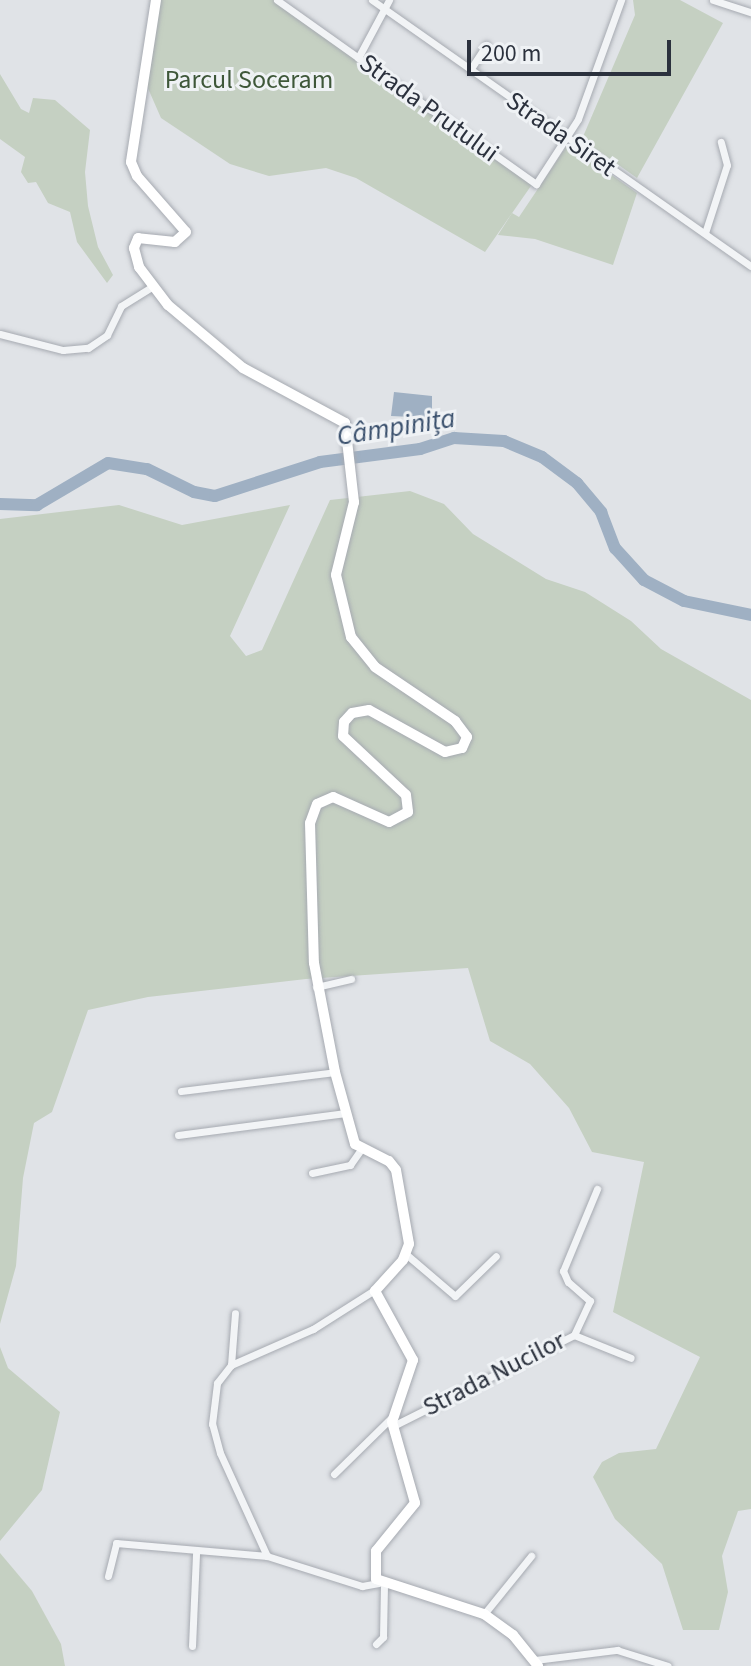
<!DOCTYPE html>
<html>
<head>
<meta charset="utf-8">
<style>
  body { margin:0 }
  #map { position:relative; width:751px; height:1666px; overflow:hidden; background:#e0e3e7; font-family:"Source Sans 3",sans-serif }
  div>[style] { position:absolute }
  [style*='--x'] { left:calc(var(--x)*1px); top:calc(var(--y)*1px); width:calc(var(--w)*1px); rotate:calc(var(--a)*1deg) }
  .green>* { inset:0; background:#c5d0c2 }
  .water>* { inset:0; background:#9fb0c3 }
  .river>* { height:12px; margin:-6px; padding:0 6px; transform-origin:6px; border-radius:6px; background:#9fb0c3 }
  .roads { filter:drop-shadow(0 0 2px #a6aab1) drop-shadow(0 0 2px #a6aab1) }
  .street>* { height:7px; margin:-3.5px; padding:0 3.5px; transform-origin:3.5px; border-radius:3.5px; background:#f2f4f6 }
  .secondary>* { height:10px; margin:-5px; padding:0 5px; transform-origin:5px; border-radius:5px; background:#fff }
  span { translate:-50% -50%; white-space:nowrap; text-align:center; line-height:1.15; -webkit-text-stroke:6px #eff2f5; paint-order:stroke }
  .park-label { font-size:26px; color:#3e5739 }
  .street-label { font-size:26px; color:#2b313d }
  .water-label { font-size:28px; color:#394f6c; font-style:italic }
  .scale { position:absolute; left:467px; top:40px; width:204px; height:36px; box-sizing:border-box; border:4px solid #2b313d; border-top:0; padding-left:10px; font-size:24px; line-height:28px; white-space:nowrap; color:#2b313d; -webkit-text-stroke:6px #eff2f5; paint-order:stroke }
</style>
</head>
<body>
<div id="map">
  <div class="green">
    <div style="clip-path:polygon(156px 0,275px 0,533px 183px,485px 252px,356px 178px,326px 168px,269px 176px,230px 164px,161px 118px,143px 77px)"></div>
    <div style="clip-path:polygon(633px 0,680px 0,723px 23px,637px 178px,582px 139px,635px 15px)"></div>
    <div style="clip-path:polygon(0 74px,21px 109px,29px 113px,33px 98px,55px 100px,90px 130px,85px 172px,88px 206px,98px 247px,113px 275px,107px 283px,77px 242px,70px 212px,48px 203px,36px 182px,28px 183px,21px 172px,25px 157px,0 139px)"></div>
    <div style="clip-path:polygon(568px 144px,637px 193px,613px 265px,535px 239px,498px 235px,512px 213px,519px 217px)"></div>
    <div style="clip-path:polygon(410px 491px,444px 504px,473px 534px,546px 579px,585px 592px,631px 621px,661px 649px,751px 700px,751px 1509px,738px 1511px,722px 1556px,728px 1592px,719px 1630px,683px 1630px,662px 1564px,615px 1519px,593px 1477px,602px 1462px,619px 1453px,656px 1449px,700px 1357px,613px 1312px,644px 1162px,592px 1152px,569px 1108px,530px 1064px,490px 1041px,468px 968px,306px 979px,148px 997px,88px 1010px,52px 1112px,34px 1123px,23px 1178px,16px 1266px,0 1324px,0 519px,119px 505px,182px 525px,290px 505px,230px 636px,246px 656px,262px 650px,330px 500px)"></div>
    <div style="clip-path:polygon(0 1347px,8px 1368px,60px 1412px,42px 1490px,0 1541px)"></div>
    <div style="clip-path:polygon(0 1553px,32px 1591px,61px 1644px,65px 1666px,0 1666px)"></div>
  </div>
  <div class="water">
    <div style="clip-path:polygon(394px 392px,432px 396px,432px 418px,391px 416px)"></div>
  </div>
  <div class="river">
    <div style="--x:0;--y:504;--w:37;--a:2"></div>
    <div style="--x:37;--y:505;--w:82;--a:-30.6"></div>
    <div style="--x:108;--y:463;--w:39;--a:9"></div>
    <div style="--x:147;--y:469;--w:52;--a:26.1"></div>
    <div style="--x:194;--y:492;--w:21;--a:11"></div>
    <div style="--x:215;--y:496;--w:110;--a:-17.9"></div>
    <div style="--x:320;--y:462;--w:101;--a:-7.4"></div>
    <div style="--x:420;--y:449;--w:36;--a:-18"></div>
    <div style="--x:454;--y:438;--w:50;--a:3.4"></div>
    <div style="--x:504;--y:441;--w:41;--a:22.8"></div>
    <div style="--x:542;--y:457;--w:44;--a:36.6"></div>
    <div style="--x:577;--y:483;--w:38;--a:50"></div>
    <div style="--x:601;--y:512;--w:39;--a:69"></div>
    <div style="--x:615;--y:548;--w:43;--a:47.8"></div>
    <div style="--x:644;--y:580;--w:45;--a:27.7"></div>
    <div style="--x:684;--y:601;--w:68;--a:11.8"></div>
  </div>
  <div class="roads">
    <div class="street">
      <div style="--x:277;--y:0;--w:318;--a:35.4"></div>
      <div style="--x:536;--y:184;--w:77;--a:-57.1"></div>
      <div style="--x:578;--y:119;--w:127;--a:-70.1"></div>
      <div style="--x:372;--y:0;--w:463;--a:35.1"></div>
      <div style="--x:713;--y:0;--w:40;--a:18"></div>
      <div style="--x:358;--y:58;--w:66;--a:-61.9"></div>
      <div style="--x:470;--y:70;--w:30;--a:-57"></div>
      <div style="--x:705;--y:233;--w:71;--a:-72.1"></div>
      <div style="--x:727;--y:165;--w:24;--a:-105"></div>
      <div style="--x:0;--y:334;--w:65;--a:14.3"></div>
      <div style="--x:63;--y:350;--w:25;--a:-5"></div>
      <div style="--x:88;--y:348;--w:23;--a:-34"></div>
      <div style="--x:107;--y:335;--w:32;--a:-64"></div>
      <div style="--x:121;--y:306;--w:36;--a:-32"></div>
      <div style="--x:316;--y:987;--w:36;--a:-13"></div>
      <div style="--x:181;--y:1091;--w:155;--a:-7"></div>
      <div style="--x:178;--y:1135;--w:169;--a:-7.5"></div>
      <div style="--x:312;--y:1173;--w:39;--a:-12"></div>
      <div style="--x:350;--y:1165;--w:19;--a:-55"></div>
      <div style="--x:407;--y:1255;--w:63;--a:40.5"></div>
      <div style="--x:455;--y:1296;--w:57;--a:-44.3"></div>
      <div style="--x:574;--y:1335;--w:61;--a:22"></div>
      <div style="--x:231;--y:1365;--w:52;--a:-85.6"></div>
      <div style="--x:393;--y:1426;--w:203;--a:-26.7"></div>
      <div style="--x:574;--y:1335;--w:38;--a:-65"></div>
      <div style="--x:590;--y:1301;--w:29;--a:-139"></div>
      <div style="--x:568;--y:1282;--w:12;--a:-114"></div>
      <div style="--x:563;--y:1271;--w:89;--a:-67.5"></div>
      <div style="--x:334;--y:1474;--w:81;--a:-44.5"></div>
      <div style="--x:267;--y:1556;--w:113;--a:-114.5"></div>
      <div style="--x:220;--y:1453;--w:30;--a:-105"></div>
      <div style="--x:212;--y:1424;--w:41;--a:-83"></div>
      <div style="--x:217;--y:1383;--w:23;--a:-52"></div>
      <div style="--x:231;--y:1365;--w:90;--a:-23.7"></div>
      <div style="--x:313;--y:1329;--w:75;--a:-32.4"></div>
      <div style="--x:108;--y:1576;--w:34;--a:-76"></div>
      <div style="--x:116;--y:1543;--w:152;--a:4.9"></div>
      <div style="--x:267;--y:1556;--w:100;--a:17.5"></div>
      <div style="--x:362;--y:1586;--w:17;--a:-10"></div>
      <div style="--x:484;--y:1614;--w:75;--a:-51"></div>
      <div style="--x:376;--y:1644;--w:10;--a:-45"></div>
      <div style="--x:383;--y:1637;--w:52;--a:-88.9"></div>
      <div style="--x:192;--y:1646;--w:93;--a:-87.5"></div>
      <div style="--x:535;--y:1660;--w:83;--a:-7"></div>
      <div style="--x:617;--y:1650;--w:53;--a:17.4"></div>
    </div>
    <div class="secondary">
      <div style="--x:156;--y:0;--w:164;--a:98.8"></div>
      <div style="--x:131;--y:162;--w:15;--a:67"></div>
      <div style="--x:137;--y:176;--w:74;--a:48.8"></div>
      <div style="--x:186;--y:232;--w:15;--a:138"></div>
      <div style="--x:175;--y:242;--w:37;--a:-174"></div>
      <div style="--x:138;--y:238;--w:11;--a:112"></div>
      <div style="--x:134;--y:248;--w:20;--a:75"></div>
      <div style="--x:139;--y:267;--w:48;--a:52.7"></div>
      <div style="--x:168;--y:305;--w:98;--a:40"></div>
      <div style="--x:243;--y:368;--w:116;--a:28.3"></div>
      <div style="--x:345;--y:423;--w:80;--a:83.5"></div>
      <div style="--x:354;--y:502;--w:75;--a:103.9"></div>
      <div style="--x:336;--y:575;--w:64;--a:76.4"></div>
      <div style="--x:351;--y:637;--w:38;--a:51"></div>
      <div style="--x:375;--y:667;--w:97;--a:34"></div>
      <div style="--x:455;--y:721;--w:20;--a:53"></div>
      <div style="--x:467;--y:737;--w:12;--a:114"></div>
      <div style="--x:462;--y:748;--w:17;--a:167"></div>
      <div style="--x:445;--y:752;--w:87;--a:-151.1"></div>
      <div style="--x:369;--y:710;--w:17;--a:170"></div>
      <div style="--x:352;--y:713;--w:12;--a:132"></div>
      <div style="--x:344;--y:722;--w:14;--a:94"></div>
      <div style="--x:343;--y:736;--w:86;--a:43.1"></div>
      <div style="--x:406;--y:795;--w:17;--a:83"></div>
      <div style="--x:408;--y:812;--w:21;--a:152"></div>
      <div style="--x:389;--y:822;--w:61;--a:-155.9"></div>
      <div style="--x:333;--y:797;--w:17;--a:156"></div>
      <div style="--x:317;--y:804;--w:20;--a:110"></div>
      <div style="--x:310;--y:823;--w:140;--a:88.4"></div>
      <div style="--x:314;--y:963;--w:111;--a:79.1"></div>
      <div style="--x:335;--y:1072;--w:75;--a:74.5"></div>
      <div style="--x:355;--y:1144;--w:38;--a:27"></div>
      <div style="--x:389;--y:1161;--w:11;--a:52"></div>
      <div style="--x:396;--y:1170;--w:75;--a:80"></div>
      <div style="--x:409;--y:1244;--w:17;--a:111"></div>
      <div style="--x:403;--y:1260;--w:42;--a:132.1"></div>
      <div style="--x:375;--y:1291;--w:79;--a:61.2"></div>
      <div style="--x:413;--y:1360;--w:65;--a:108.7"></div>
      <div style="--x:392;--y:1422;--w:84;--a:74.1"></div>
      <div style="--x:415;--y:1503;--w:62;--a:129.1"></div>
      <div style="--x:376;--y:1551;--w:28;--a:90"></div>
      <div style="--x:376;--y:1579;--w:114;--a:18"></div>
      <div style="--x:484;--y:1614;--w:36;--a:36"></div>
      <div style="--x:513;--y:1635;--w:40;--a:51"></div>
    </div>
  </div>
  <div class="park-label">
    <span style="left:249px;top:80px">Parcul Soceram</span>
  </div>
  <div class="street-label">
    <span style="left:429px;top:108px;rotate:36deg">Strada Prutului</span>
    <span style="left:561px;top:134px;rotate:35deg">Strada Siret</span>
    <span style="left:494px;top:1374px;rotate:-27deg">Strada Nucilor</span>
  </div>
  <div class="water-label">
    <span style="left:396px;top:427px;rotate:-9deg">Câmpinița</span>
  </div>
  <div class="scale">200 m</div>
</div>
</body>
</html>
